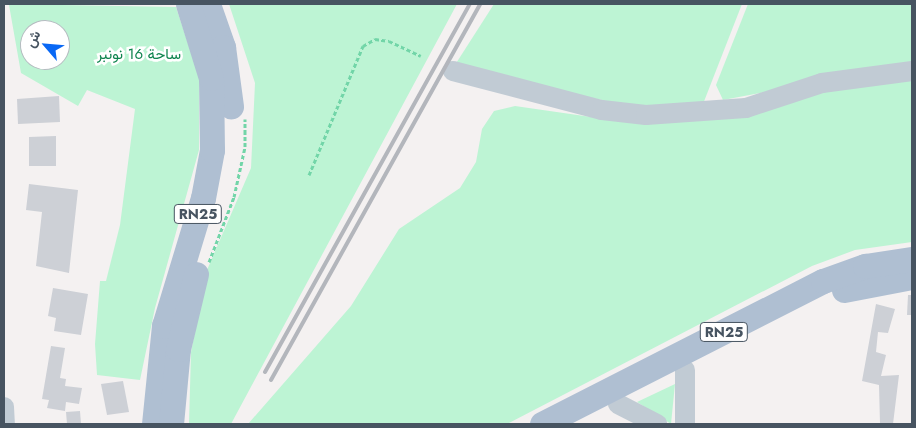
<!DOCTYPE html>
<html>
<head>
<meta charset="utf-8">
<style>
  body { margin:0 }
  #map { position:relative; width:916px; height:428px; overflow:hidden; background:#f4f1f1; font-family:Jost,Vazirmatn,sans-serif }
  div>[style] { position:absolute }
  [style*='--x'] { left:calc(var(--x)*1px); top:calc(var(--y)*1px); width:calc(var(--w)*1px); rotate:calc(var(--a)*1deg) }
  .green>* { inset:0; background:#bdf4d4 }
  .building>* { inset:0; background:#cdd0d6 }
  .path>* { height:3px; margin-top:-1.5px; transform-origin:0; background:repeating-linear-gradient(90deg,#72d5a8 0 4px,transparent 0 6.5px) }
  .minor>* { height:20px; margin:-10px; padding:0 10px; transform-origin:10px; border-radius:10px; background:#c1cbd4 }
  .major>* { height:25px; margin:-12.5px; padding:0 12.5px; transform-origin:12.5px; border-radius:12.5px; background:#afbfd2 }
  .rail>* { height:4px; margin:-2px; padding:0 2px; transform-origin:2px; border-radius:2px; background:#b3b6bc }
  span { translate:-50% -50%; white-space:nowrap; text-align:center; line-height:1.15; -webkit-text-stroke:5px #fff; paint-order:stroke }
  .shield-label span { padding:1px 4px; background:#fff; border:1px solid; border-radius:4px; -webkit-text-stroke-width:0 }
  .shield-label { font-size:14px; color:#475461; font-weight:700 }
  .park-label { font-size:15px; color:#0f844e }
  .frame { position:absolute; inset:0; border:5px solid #475461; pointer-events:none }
  .north { position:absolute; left:20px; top:20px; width:50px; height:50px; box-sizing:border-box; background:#fff; border:1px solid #b5bbc0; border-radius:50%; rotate:297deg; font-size:14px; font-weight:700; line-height:20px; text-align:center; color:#475461 }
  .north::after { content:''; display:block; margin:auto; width:18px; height:22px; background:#0968f5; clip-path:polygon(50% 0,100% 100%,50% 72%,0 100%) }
</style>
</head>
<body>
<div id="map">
  <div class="green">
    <div style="clip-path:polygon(evenodd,4px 4px,176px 7px,199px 77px,199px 150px,155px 308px,140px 380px,97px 375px,95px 344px,100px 281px,106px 281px,120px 225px,135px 109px,87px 90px,78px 106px,21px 73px,9px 5px,4px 4px,30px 30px,60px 30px,60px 60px,30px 60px,30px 30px)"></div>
    <div style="clip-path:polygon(229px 4px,457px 4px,231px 424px,189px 424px,191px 352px,207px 270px,251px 168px,255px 83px)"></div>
    <div style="clip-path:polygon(494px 4px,742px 4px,703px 104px,634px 107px,453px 68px)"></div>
    <div style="clip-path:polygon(748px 4px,912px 4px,912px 64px,723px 100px,716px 85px)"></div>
    <div style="clip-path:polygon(912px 75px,912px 242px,855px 250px,812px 266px,507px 424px,248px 424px,351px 306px,399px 229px,460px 188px,476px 162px,482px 129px,494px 111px,515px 106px,612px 120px)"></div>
    <div style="clip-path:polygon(675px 384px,671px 424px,637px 402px)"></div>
  </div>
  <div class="building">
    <div style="clip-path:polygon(59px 96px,60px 122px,18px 124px,17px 99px)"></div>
    <div style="clip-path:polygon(56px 136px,56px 166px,29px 166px,29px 137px)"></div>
    <div style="clip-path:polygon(29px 184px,78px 190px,69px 273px,36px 266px,42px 212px,26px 210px)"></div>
    <div style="clip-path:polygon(53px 288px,88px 294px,81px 335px,54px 331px,56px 318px,48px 316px)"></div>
    <div style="clip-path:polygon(908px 295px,912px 295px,912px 315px,907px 315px)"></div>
    <div style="clip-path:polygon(876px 304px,895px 309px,888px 333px,878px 332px,876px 352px,886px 355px,881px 376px,899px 375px,893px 424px,880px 424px,879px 385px,862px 381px)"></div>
    <div style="clip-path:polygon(51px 346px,65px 348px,60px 378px,66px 379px,65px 386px,82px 388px,79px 404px,66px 402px,65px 411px,47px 408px,49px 400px,42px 399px)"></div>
    <div style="clip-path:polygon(123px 381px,129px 412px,107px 415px,101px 384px)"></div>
    <div style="clip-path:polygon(80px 411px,81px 424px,67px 424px,66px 412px)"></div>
  </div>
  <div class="path">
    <div style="--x:309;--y:175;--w:140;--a:-67.3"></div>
    <div style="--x:363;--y:46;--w:14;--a:-30"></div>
    <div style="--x:375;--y:39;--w:14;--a:8"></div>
    <div style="--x:389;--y:41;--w:35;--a:25"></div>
    <div style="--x:209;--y:262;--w:70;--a:-69"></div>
    <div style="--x:234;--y:197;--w:51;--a:-77.6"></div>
    <div style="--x:245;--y:147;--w:28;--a:-90"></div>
  </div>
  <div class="minor">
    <div style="--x:453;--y:71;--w:154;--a:14.7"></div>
    <div style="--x:602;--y:110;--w:44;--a:6.5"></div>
    <div style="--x:646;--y:115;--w:100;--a:-4"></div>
    <div style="--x:746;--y:108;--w:80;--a:-18.2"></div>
    <div style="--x:822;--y:83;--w:91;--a:-7.6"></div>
    <div style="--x:618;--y:404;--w:44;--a:27.1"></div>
    <div style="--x:4;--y:407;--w:17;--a:87"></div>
    <div style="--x:685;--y:424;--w:54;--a:-90"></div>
  </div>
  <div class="major">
    <div style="--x:208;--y:4;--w:46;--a:70.8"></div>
    <div style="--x:223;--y:47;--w:60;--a:82.3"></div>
    <div style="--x:844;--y:290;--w:69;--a:-10.8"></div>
    <div style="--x:154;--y:424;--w:99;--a:-84.2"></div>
    <div style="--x:164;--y:326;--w:134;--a:-73.1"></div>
    <div style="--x:203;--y:198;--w:49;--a:-79.4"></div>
    <div style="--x:212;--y:150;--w:72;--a:-90.8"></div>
    <div style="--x:211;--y:78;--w:77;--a:-107.3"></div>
    <div style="--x:171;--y:424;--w:75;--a:-84.7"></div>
    <div style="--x:178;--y:349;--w:77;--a:-76.5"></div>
    <div style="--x:542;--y:424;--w:315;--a:-27"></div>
    <div style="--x:823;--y:281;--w:45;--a:-19.7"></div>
    <div style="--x:865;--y:266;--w:48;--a:-8.5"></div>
  </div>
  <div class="rail">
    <div style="--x:265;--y:372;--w:421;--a:-60.9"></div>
    <div style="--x:271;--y:380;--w:430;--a:-60.9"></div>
  </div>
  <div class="shield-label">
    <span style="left:198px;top:214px">RN25</span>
    <span style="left:724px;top:332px">RN25</span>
  </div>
  <div class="park-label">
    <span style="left:139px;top:55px">ساحة 16 نونبر</span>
  </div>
  <div class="frame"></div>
  <div class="north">ش</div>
</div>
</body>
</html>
